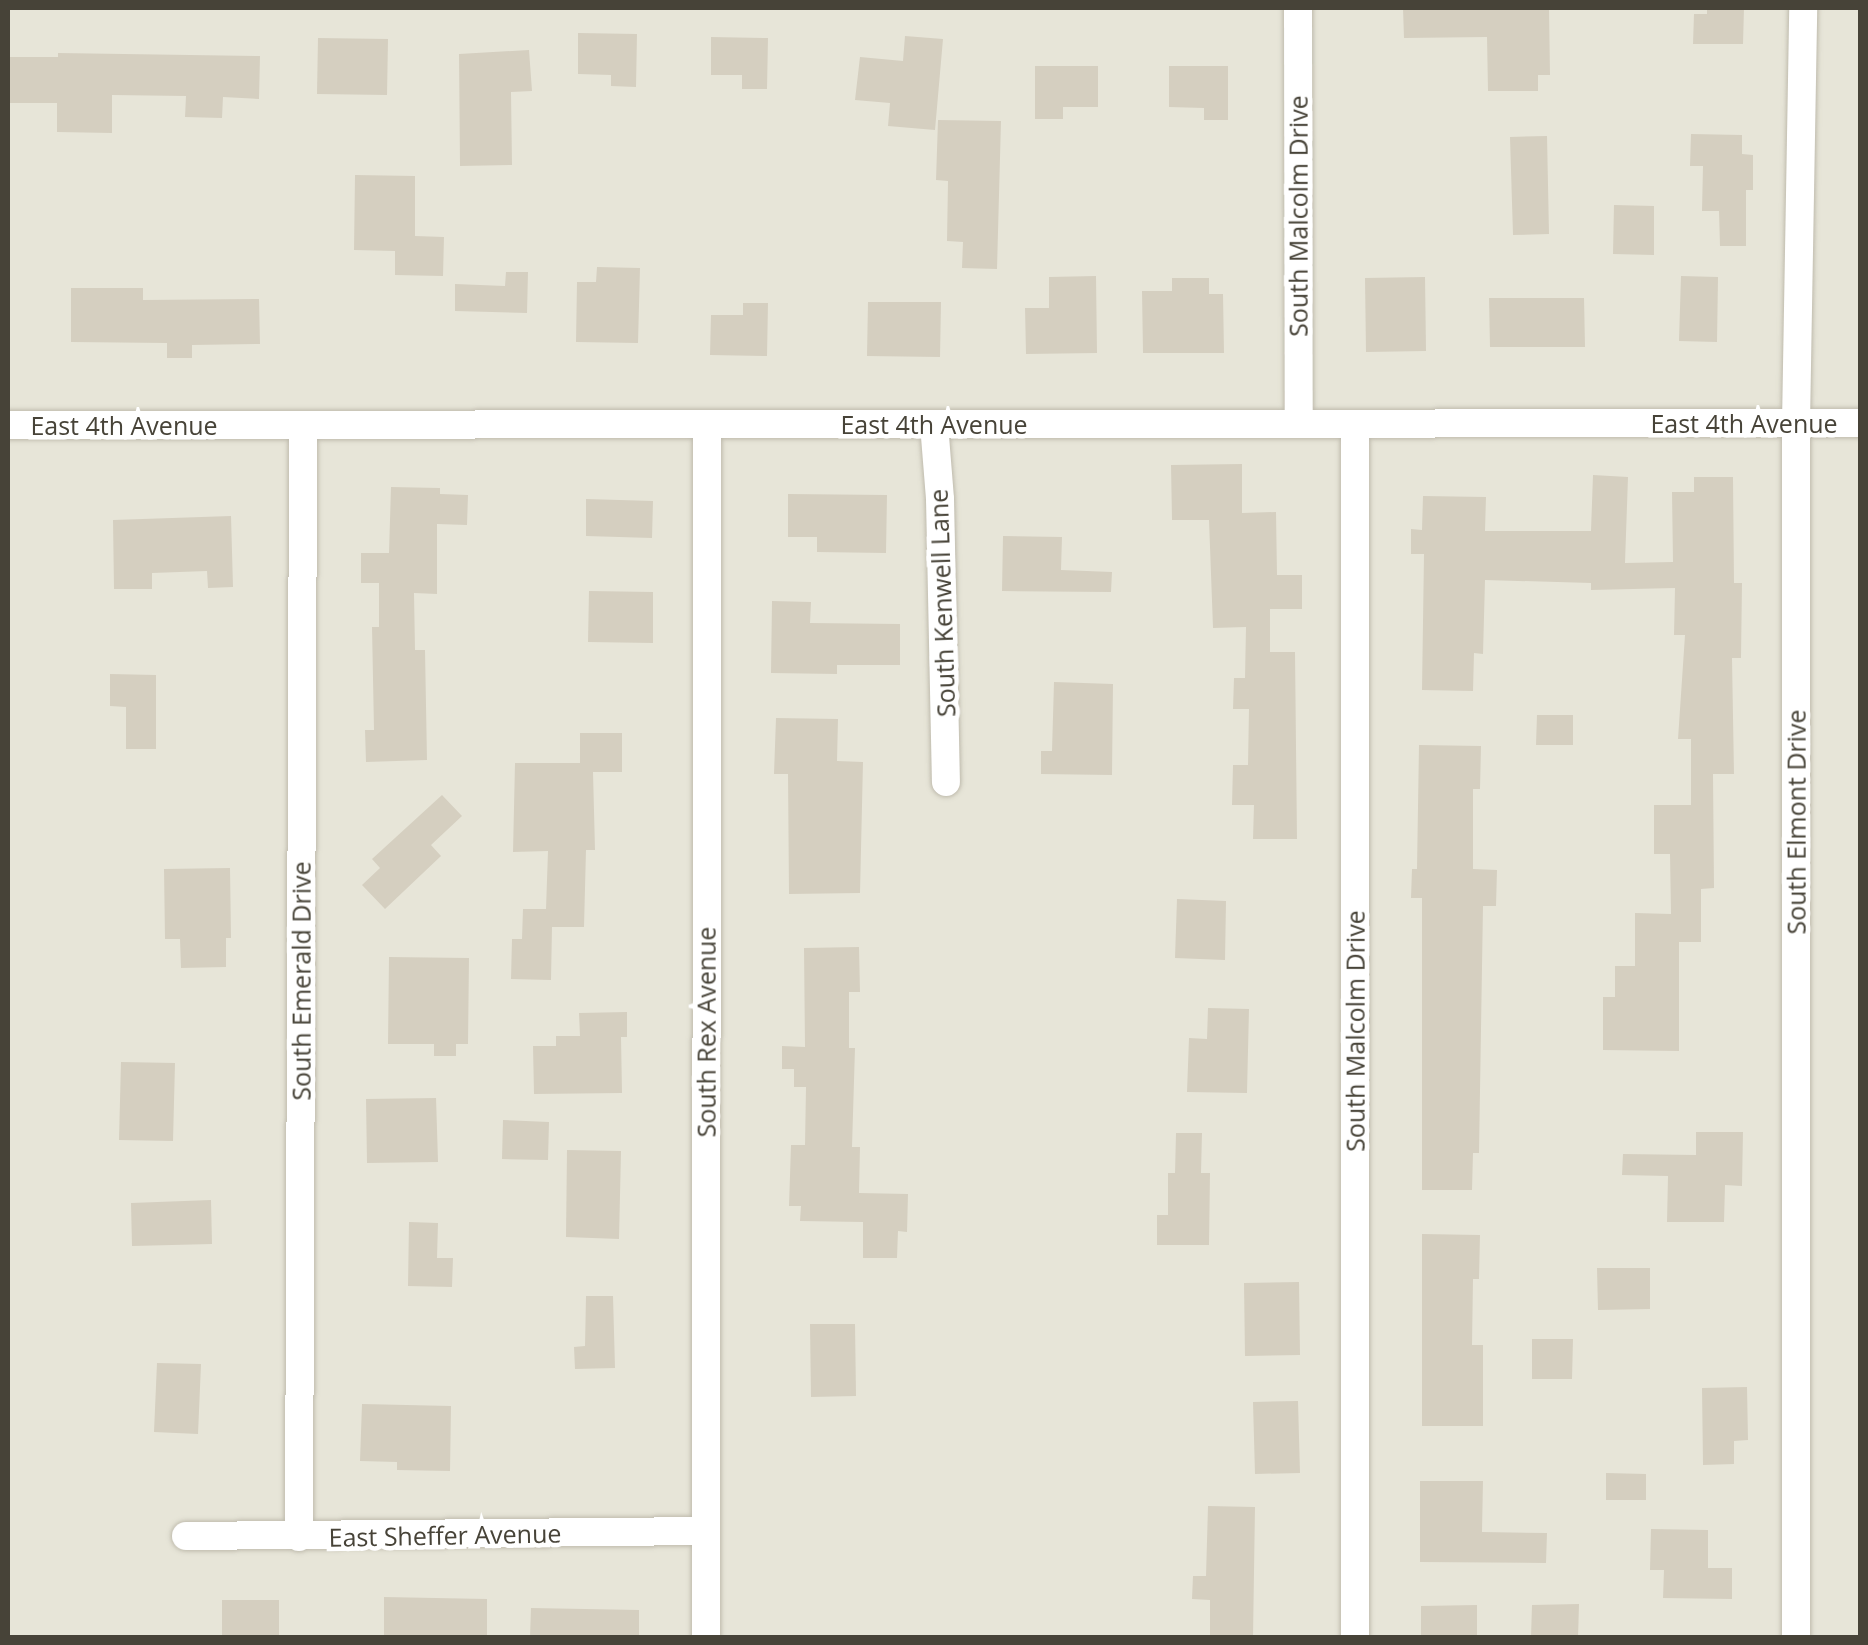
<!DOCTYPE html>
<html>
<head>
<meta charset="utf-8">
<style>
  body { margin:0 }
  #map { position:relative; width:1868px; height:1645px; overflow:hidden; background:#f4f2ea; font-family:"Open Sans",sans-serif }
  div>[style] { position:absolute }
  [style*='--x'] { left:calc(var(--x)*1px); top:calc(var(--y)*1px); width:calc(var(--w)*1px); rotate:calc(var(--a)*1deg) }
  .residential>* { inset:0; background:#e7e5d8 }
  .building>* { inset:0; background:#d5cfc0 }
  .roads { filter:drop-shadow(0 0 2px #bfbbad) drop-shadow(0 0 2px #bfbbad) }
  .street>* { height:28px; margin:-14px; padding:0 14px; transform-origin:14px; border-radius:14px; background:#fff }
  span { translate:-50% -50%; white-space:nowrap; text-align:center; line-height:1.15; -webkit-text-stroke:9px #fff; paint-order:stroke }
  .street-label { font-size:25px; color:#474338 }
  .frame { position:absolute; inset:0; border:10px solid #474338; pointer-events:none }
</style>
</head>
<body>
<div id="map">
  <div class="residential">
    <div style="clip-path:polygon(8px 8px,1860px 8px,1860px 1635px,8px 1638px)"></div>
  </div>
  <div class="building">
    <div style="clip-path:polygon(1403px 8px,1549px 8px,1550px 75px,1538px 75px,1538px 91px,1488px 91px,1487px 37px,1404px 38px)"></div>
    <div style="clip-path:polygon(1707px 8px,1744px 8px,1743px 44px,1693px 44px,1694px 14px,1707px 14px)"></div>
    <div style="clip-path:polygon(578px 33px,637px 34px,636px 87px,611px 86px,611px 75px,578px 74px)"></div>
    <div style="clip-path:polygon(905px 36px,943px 39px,935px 130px,888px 126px,890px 103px,855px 100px,860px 57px,903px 61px)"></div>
    <div style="clip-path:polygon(711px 37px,768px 38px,767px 89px,742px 89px,742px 75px,711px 75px)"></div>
    <div style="clip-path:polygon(318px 38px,388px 39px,387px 95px,317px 94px)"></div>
    <div style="clip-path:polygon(529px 50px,532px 91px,511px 92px,512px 165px,460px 166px,459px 54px)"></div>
    <div style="clip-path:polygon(58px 53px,260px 56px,259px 99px,223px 97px,222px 118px,185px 117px,186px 96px,112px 95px,112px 133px,57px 132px,57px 103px,8px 103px,8px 57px,58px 57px)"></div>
    <div style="clip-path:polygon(1035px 66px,1098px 66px,1098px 107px,1063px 107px,1063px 119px,1035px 119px)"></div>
    <div style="clip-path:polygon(1169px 66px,1228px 66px,1228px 120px,1204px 120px,1204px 108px,1169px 107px)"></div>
    <div style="clip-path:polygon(938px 120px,1001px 121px,997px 269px,962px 268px,963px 242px,947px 241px,948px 181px,936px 180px)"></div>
    <div style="clip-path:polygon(1691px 134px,1742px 135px,1742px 154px,1753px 155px,1753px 190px,1746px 190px,1746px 246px,1720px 246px,1719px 211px,1702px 211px,1703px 166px,1690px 166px)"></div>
    <div style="clip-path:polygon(1547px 136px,1549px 234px,1513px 235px,1510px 137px)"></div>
    <div style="clip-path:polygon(355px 175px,415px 176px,415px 236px,444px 237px,443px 276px,395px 275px,395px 251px,354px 250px)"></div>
    <div style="clip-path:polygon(1614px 205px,1654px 206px,1654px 255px,1613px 254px)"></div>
    <div style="clip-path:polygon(597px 267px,640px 268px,638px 343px,576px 342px,577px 282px,596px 282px)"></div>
    <div style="clip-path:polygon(506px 272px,528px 272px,527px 313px,455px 311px,455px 284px,505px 286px)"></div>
    <div style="clip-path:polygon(1096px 276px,1097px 353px,1026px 354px,1025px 308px,1049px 308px,1049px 277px)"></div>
    <div style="clip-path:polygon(1681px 276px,1718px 277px,1717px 342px,1679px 341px)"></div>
    <div style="clip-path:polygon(1425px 277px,1426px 351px,1366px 352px,1365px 278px)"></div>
    <div style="clip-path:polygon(1172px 278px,1209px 278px,1209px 294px,1223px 294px,1224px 353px,1143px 353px,1142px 291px,1172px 291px)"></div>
    <div style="clip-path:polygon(71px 288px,143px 288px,143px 300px,259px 299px,260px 344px,192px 345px,192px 358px,167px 358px,167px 343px,71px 342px)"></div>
    <div style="clip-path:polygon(1489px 298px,1584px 298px,1585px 347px,1490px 347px)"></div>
    <div style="clip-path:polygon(868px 302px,941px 302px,940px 357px,867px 356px)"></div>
    <div style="clip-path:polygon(743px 303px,768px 303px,767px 356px,710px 355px,711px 315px,743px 315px)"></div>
    <div style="clip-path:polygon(1242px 464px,1242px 513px,1276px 512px,1277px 575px,1302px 575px,1302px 609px,1270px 609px,1270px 652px,1295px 652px,1297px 839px,1253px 839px,1254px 805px,1232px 805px,1233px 765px,1248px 765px,1249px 709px,1233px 709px,1234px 678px,1245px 678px,1246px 627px,1213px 628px,1209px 520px,1172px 520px,1171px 465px)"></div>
    <div style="clip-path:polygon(1593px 475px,1628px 477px,1625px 563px,1673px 562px,1672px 492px,1694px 492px,1694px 477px,1733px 477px,1734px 583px,1742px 583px,1741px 658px,1732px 658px,1734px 774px,1713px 774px,1714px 888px,1701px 889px,1701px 942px,1679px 942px,1679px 1051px,1603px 1050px,1603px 997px,1615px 997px,1615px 966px,1635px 966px,1635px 913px,1671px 914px,1670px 854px,1654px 854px,1654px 805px,1691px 805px,1691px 739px,1678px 739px,1685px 635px,1674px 635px,1675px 588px,1591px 590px,1591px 583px,1485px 580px,1483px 654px,1474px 653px,1473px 691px,1422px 690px,1424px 554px,1411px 554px,1411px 529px,1422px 530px,1423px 496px,1486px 497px,1485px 531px,1591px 531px)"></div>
    <div style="clip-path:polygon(391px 487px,440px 488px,440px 494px,468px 495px,467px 525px,437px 524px,437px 594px,414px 593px,415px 650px,425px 650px,427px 760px,366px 762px,365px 730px,374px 730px,372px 627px,379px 627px,379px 583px,361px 583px,361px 553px,389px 553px)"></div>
    <div style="clip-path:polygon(788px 494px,887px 495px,886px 553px,817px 552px,817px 537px,788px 537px)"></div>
    <div style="clip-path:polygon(586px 499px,653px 501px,652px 538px,586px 536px)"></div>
    <div style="clip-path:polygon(231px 516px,233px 587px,208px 588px,207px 571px,152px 573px,152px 589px,114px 589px,113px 520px)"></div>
    <div style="clip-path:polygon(1003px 536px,1062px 537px,1061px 570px,1112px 572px,1111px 592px,1002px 591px)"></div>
    <div style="clip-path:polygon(589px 591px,653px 592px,653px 643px,588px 642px)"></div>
    <div style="clip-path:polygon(772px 601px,811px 602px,810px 623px,900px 624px,900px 665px,837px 665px,837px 674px,771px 673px)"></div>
    <div style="clip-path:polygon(110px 674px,156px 675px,156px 749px,126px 749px,126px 707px,110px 706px)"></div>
    <div style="clip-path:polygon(1054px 682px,1113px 684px,1112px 775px,1041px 774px,1041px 751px,1052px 751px)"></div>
    <div style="clip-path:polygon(1537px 715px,1573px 715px,1573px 745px,1536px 745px)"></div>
    <div style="clip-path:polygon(776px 718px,838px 719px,837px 761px,863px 762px,860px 893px,789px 894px,788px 774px,774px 774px)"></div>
    <div style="clip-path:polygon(580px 733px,622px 733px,622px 772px,593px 772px,595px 850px,586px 850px,584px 927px,552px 927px,551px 980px,511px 979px,512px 939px,522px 939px,523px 909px,546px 909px,548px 851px,513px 852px,515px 763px,580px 763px)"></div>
    <div style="clip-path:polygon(1419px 745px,1481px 746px,1480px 789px,1473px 789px,1473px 869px,1497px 870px,1496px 906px,1483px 906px,1479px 1153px,1473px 1153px,1472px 1190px,1422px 1190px,1422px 898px,1411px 898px,1412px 869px,1417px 869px)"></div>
    <div style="clip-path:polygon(442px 795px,462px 816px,431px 845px,441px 856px,385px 909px,362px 885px,380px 868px,372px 859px)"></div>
    <div style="clip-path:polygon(230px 868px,231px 938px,226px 938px,226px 967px,181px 968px,180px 939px,165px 939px,164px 869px)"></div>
    <div style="clip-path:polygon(1177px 899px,1226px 901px,1225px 960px,1175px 958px)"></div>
    <div style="clip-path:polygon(859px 947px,860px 992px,849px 992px,849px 1048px,855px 1048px,852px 1147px,860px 1147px,859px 1193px,908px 1194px,907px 1232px,898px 1231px,897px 1258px,863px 1258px,863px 1222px,800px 1221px,801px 1206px,789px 1206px,791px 1145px,805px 1145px,806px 1087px,794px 1087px,794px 1069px,782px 1069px,782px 1046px,805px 1047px,804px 948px)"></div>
    <div style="clip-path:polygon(389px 957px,469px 958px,468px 1044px,456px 1044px,456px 1056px,434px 1056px,434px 1044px,388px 1044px)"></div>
    <div style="clip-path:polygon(1208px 1008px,1249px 1009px,1247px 1093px,1187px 1092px,1189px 1038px,1207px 1039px)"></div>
    <div style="clip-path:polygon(627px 1012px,627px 1037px,621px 1037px,622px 1093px,534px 1094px,533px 1046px,556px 1046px,556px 1036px,580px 1036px,579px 1013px)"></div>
    <div style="clip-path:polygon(121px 1062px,175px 1063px,173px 1141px,119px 1140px)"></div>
    <div style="clip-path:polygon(436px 1098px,438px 1162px,367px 1163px,366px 1099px)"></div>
    <div style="clip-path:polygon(503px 1120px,549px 1122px,548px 1160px,502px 1159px)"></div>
    <div style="clip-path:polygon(1696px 1132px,1743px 1132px,1742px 1186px,1725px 1185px,1724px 1222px,1667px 1222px,1668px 1176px,1622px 1175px,1623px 1154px,1696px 1155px)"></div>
    <div style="clip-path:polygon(1176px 1133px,1202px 1133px,1201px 1173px,1210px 1173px,1209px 1245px,1157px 1245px,1157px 1215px,1168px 1215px,1168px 1173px,1175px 1173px)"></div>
    <div style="clip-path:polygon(567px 1150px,621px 1151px,619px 1239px,566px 1237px)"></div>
    <div style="clip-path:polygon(211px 1200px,212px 1244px,132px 1246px,131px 1203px)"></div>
    <div style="clip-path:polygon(409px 1222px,438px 1223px,437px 1258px,453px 1258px,452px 1287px,408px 1286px)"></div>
    <div style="clip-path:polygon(1422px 1234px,1480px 1235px,1479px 1279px,1473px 1279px,1472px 1345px,1483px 1345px,1483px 1426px,1422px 1426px)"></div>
    <div style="clip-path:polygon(1597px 1268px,1650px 1268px,1650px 1309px,1598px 1310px)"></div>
    <div style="clip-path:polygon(1299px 1282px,1300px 1355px,1245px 1356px,1244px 1283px)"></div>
    <div style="clip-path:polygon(586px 1296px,613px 1296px,615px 1368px,575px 1369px,574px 1347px,585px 1346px)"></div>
    <div style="clip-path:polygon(810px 1324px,855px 1324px,856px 1396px,811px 1397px)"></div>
    <div style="clip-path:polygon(1532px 1339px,1573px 1339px,1572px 1379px,1532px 1379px)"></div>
    <div style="clip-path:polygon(157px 1363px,201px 1364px,198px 1434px,154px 1432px)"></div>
    <div style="clip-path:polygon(1747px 1387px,1748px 1440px,1734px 1441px,1734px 1464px,1703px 1465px,1702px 1388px)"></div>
    <div style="clip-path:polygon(1298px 1401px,1300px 1473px,1255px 1474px,1253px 1402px)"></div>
    <div style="clip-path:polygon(362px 1404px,451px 1406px,450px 1471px,397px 1470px,397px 1462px,360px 1461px)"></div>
    <div style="clip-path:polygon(1606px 1473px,1646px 1474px,1646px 1500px,1606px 1500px)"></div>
    <div style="clip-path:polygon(1420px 1481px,1483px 1481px,1482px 1532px,1547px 1533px,1546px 1563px,1420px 1562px)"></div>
    <div style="clip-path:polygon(1208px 1506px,1255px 1507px,1253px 1638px,1210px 1638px,1210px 1600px,1192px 1599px,1193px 1576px,1206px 1576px)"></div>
    <div style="clip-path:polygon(1651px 1529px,1708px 1530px,1708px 1568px,1732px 1568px,1732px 1599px,1663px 1598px,1664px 1570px,1650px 1570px)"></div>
    <div style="clip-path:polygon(384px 1597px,487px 1599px,487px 1638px,384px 1638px)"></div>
    <div style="clip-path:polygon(222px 1600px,279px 1600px,279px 1638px,222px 1638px)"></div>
    <div style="clip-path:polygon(1579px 1604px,1578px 1638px,1531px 1638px,1532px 1605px)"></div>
    <div style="clip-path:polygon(1477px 1605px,1477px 1638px,1421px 1638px,1421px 1606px)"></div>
    <div style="clip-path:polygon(531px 1608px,639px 1610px,639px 1638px,530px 1638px)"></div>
  </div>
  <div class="roads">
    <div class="street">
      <div style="--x:1298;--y:8;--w:416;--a:89.9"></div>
      <div style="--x:934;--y:424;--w:75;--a:85.4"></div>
      <div style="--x:940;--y:499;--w:283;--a:88.8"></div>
      <div style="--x:1355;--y:424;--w:1214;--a:90"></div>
      <div style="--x:8;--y:425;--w:1852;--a:-0.06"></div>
      <div style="--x:186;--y:1536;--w:519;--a:-0.55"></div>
      <div style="--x:299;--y:1537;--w:1112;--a:-89.79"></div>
      <div style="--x:706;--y:1638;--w:1213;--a:-89.95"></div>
      <div style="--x:1796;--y:1638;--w:1215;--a:-90"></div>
      <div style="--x:1796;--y:423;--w:415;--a:-89"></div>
    </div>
  </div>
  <div class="street-label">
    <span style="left:1298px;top:216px;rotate:-90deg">South Malcolm Drive</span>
    <span style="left:1744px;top:423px">East 4th Avenue</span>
    <span style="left:934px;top:424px">East 4th Avenue</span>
    <span style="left:124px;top:425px">East 4th Avenue</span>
    <span style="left:942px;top:603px;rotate:-92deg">South Kenwell Lane</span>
    <span style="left:1796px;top:822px;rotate:-90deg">South Elmont Drive</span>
    <span style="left:301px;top:981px;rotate:-90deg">South Emerald Drive</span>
    <span style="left:1355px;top:1031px;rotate:-90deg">South Malcolm Drive</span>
    <span style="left:706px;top:1032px;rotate:-90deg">South Rex Avenue</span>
    <span style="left:445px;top:1535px;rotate:-1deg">East Sheffer Avenue</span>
  </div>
  <div class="frame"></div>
</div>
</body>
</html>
